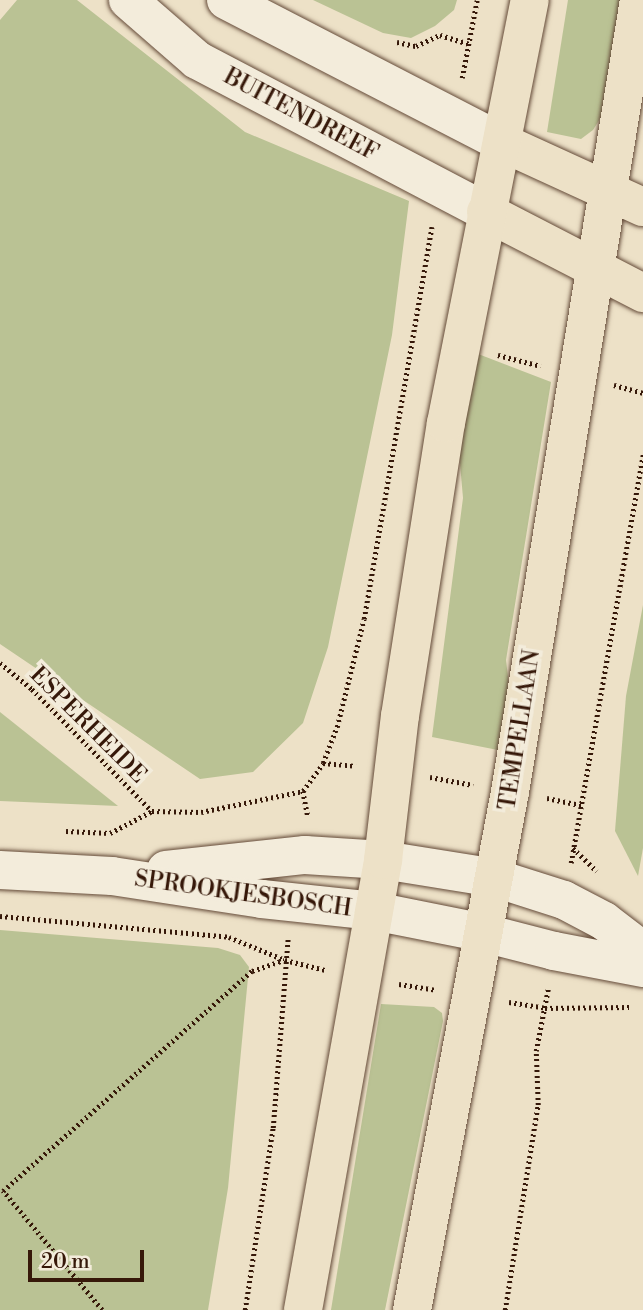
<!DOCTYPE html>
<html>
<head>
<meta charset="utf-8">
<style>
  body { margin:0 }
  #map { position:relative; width:643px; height:1310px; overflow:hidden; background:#ede1c7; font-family:"Libre Bodoni",serif }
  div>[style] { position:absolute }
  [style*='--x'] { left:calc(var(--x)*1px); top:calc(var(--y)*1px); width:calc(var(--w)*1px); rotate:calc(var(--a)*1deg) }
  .green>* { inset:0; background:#bac294 }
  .path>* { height:4.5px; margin-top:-2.25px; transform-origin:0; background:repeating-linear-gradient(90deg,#361809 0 2px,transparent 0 5.5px) }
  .roads { filter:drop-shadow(0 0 2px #644a38) drop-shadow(0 0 2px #644a38) }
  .minor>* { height:38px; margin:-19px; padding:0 19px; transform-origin:19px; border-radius:19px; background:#f3ecdb }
  .major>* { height:38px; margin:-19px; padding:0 19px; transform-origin:19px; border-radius:19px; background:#ede1c7 }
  span { translate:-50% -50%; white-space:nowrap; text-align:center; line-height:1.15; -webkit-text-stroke:7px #f3ecdb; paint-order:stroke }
  .street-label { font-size:23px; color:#361809 }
  .scale { position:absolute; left:28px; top:1250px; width:116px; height:32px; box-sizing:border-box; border:4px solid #361809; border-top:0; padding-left:9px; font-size:21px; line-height:24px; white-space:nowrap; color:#361809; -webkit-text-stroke:5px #f3ecdb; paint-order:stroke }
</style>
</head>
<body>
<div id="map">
  <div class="green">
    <div style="clip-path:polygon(17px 0,77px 0,245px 132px,409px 201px,392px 335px,328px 647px,303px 723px,253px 772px,200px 779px,0 644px,0 20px)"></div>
    <div style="clip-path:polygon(313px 0,457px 0,454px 10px,435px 26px,411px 38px,383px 33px)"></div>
    <div style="clip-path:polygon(568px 0,621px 0,603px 114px,593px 130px,581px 139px,547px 132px)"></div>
    <div style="clip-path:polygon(473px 352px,551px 382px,506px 660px,510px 694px,508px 752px,432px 737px,463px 498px,459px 452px)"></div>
    <div style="clip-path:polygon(643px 605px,643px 848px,638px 876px,615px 831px,626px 696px)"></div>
    <div style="clip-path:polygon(0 712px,118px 806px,0 801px)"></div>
    <div style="clip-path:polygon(0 930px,218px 948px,240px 955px,249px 967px,228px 1188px,208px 1310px,0 1310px)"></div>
    <div style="clip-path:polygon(381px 1004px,434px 1007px,442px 1013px,443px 1021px,385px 1310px,331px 1310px)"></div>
  </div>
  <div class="path">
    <div style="--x:397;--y:42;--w:19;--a:12"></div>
    <div style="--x:416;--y:46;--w:26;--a:-25"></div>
    <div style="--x:440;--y:35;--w:30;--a:17"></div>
    <div style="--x:462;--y:78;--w:79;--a:-79.1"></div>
    <div style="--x:498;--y:355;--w:44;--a:14.3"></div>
    <div style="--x:614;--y:385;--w:30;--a:15"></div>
    <div style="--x:0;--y:663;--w:41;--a:39.1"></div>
    <div style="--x:32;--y:689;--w:171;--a:45.5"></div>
    <div style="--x:323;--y:763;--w:33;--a:5"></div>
    <div style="--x:430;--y:777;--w:44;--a:10.5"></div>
    <div style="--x:303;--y:791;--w:34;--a:-54"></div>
    <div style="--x:323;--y:763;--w:39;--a:-69"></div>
    <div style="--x:337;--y:727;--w:111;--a:-76"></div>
    <div style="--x:364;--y:619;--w:398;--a:-80.2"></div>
    <div style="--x:303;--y:791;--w:26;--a:79"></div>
    <div style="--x:547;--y:798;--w:35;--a:12"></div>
    <div style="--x:66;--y:831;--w:44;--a:2.6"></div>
    <div style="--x:110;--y:833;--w:47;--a:-27.6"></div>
    <div style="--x:152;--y:811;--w:49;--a:1.2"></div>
    <div style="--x:201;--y:812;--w:104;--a:-11.6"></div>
    <div style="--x:573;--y:848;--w:33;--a:44"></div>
    <div style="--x:571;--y:863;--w:416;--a:-80"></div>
    <div style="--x:0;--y:916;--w:230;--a:5.2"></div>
    <div style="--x:229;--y:937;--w:61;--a:22.3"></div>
    <div style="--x:285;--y:960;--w:41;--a:14"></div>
    <div style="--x:399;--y:984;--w:36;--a:9"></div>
    <div style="--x:509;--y:1002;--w:36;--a:9"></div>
    <div style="--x:545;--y:1008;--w:84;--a:-0.7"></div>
    <div style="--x:102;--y:1310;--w:155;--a:-129.8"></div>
    <div style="--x:3;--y:1191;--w:332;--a:-41.5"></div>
    <div style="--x:252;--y:971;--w:34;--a:-19"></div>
    <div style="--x:245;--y:1310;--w:184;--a:-81.3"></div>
    <div style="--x:273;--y:1128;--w:190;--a:-85.5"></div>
    <div style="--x:505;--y:1310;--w:208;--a:-80.9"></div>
    <div style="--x:538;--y:1105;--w:54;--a:-92.1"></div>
    <div style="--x:536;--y:1051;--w:63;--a:-79"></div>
  </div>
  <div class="roads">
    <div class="minor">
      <div style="--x:128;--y:0;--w:91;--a:41"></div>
      <div style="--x:197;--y:60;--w:327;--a:27.7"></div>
      <div style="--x:226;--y:0;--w:312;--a:27.3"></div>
      <div style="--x:0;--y:870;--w:112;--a:3.1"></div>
      <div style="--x:112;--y:876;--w:152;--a:8.7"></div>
      <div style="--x:262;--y:899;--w:113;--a:6.1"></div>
      <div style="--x:374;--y:911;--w:112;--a:11.3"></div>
      <div style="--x:484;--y:933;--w:72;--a:14.4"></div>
      <div style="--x:554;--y:951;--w:91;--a:10.8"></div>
      <div style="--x:166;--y:870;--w:140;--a:-6.2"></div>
      <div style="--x:305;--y:855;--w:78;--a:3.7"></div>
      <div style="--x:383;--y:860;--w:113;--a:9.1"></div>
      <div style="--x:495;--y:878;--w:72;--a:17.7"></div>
      <div style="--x:564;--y:900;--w:45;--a:27.7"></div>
      <div style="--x:604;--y:921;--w:49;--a:37.6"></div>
    </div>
    <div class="major">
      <div style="--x:503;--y:143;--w:154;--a:24.6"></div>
      <div style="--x:486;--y:212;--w:177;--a:27.3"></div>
      <div style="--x:303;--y:1310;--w:457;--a:-79.9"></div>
      <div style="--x:383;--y:860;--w:145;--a:-83.3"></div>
      <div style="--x:400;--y:716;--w:297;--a:-81.1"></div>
      <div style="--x:446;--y:423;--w:431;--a:-78.8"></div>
      <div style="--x:412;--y:1310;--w:527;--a:-79.29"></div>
      <div style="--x:510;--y:792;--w:802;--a:-80.75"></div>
    </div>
  </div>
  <div class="street-label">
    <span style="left:301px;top:115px;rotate:28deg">BUITENDREEF</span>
    <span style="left:88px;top:725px;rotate:45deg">ESPERHEIDE</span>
    <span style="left:520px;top:730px;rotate:-81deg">TEMPELLAAN</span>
    <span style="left:243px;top:894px;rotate:8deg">SPROOKJESBOSCH</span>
  </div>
  <div class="scale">20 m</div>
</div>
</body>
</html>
